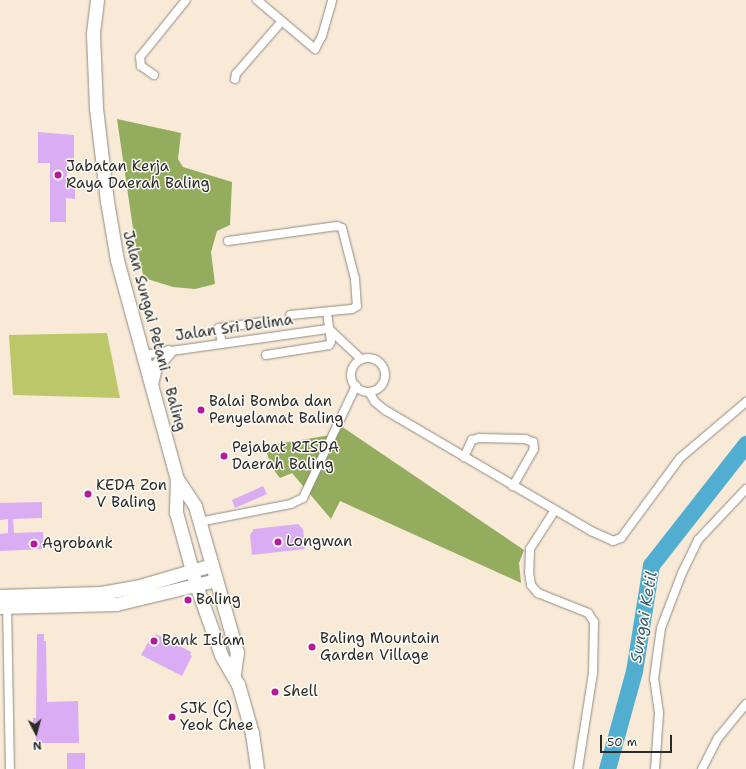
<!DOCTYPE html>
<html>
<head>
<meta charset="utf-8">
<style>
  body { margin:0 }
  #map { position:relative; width:746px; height:769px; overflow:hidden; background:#f8ead7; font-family:"Shantell Sans",sans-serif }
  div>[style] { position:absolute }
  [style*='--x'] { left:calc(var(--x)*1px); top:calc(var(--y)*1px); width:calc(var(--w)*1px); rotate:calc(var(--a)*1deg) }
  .green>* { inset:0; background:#bbc769 }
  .forest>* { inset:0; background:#94ac5d }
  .river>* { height:17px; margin:-8.5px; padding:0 8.5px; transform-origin:8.5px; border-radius:8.5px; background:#52aed0 }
  .building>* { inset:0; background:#daacf4 }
  .roads { filter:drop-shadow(0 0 1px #928a81) drop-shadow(0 0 1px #928a81) }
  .minor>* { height:8px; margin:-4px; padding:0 4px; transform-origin:4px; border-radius:4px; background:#fff }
  .minor>.ring { margin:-4px; padding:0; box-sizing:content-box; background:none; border:8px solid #fff; border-radius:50% }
  .primary>* { height:13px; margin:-6.5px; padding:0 6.5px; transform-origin:6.5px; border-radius:6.5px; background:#fff }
  .dots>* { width:11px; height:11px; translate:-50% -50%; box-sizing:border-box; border:2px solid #fdfcf7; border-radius:50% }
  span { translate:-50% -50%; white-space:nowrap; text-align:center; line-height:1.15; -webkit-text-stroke:3px #fdfcf7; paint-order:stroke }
  .poi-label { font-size:15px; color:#2b2b2b }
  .left { translate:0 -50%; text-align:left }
  .street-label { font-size:15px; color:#2b2b2b }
  .water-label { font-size:16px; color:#3b5f6d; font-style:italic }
  .north { position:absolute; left:16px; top:713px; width:40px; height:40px; -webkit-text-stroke:3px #fdfcf7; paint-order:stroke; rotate:174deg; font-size:11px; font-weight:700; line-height:16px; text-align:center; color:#2b2b2b }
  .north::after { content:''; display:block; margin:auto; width:14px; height:18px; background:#2b2b2b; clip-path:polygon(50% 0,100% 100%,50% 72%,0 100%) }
  .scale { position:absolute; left:600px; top:735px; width:72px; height:18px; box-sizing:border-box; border:2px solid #2b2b2b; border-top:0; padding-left:5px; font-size:12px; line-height:14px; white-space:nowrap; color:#2b2b2b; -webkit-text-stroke:3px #fdfcf7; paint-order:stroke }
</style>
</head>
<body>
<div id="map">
  <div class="green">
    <div style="clip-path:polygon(107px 333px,120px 398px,13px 395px,9px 335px)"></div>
  </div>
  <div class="forest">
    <div style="clip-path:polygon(117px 119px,181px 133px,178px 159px,183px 167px,232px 182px,230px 225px,217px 231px,211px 252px,215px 284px,195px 289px,173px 287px,144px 278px,135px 242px)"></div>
    <div style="clip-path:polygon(338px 424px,524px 550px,519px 563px,521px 583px,340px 501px,331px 519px,292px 473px,280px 478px,273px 469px,264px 446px,331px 435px)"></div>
  </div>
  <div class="river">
    <div style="--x:607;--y:769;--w:102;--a:-74.6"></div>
    <div style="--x:634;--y:671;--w:107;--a:-80.9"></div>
    <div style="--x:651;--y:565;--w:154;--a:-51.9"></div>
  </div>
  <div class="building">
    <div style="clip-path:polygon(38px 132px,74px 135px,74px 163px,67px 163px,67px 187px,75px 187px,75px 199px,66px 198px,66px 222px,50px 222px,50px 163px,38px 163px)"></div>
    <div style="clip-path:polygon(263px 486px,267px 494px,235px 508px,232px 500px)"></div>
    <div style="clip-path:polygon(42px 502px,42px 518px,13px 519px,14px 533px,43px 532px,44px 549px,0 551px,0 534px,8px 533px,8px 519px,0 520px,0 503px)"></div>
    <div style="clip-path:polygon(298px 524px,303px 529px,305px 549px,252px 555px,250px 535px,254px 529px)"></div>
    <div style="clip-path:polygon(37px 634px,44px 634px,44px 641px,46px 641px,47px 702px,78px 701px,79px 743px,36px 743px,36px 728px,33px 728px,33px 718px,36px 718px)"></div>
    <div style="clip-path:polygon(156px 634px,191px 652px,190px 655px,192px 656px,182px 676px,141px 655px,152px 635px,155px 637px)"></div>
    <div style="clip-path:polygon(67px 753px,85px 753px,85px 769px,67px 769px)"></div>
  </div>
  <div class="roads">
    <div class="minor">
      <div style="--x:257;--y:0;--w:76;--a:40.2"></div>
      <div style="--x:315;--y:49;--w:15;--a:-62"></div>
      <div style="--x:322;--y:36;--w:37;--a:-74"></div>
      <div style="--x:154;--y:75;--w:16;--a:-145"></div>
      <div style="--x:141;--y:66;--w:9;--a:-96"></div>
      <div style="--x:140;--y:57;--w:73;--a:-51.1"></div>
      <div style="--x:235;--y:79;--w:5;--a:-79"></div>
      <div style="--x:236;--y:74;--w:70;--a:-49"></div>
      <div style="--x:228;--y:241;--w:110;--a:-7.8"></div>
      <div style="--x:337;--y:226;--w:5;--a:22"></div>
      <div style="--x:342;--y:228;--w:53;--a:75.7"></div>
      <div style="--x:355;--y:279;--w:27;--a:86"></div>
      <div style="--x:357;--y:306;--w:6;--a:149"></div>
      <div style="--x:352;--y:309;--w:62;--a:174.5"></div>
      <div style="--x:222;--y:344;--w:16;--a:-101"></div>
      <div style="--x:219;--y:328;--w:44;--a:-7.8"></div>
      <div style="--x:143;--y:355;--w:188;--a:-8"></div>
      <div style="--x:329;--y:329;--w:44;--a:43.2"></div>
      <div style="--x:266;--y:355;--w:64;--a:-9"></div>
      <div style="--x:329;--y:345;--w:4;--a:-63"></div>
      <div style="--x:331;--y:341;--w:29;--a:-98"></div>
      <div class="ring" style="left:351px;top:358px;width:26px;height:26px"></div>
      <div style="--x:369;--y:392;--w:12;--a:59"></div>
      <div style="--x:375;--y:402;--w:13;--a:39"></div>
      <div style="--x:385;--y:410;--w:239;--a:30.4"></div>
      <div style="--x:591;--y:531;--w:24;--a:24"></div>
      <div style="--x:613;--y:541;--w:9;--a:-21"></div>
      <div style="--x:621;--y:538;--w:99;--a:-53.6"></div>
      <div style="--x:680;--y:458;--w:87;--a:-40.3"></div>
      <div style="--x:464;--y:457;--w:19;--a:-65"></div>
      <div style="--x:472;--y:440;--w:7;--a:-16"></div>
      <div style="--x:479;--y:438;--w:46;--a:1.2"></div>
      <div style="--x:525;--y:439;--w:9;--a:21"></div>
      <div style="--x:533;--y:442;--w:7;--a:82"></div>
      <div style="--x:534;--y:449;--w:43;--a:119.6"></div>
      <div style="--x:555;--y:510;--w:46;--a:122.7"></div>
      <div style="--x:530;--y:549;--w:23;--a:92"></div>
      <div style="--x:529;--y:572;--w:13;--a:81"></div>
      <div style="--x:531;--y:585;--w:11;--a:49"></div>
      <div style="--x:538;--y:593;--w:54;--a:21.8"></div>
      <div style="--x:588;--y:613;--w:11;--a:56"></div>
      <div style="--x:594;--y:622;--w:51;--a:91.1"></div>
      <div style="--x:593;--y:673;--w:97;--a:98.9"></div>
      <div style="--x:199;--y:522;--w:94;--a:-11.1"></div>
      <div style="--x:291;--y:504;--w:13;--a:-27"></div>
      <div style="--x:303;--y:498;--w:124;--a:-64.7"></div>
      <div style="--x:7;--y:602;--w:167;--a:89"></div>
      <div style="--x:655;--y:769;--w:56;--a:-85.9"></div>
      <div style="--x:659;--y:713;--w:34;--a:-98"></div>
      <div style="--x:654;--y:679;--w:51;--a:-82.2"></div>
      <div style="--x:661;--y:628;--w:59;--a:-69.1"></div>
      <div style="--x:682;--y:573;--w:37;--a:-64"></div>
      <div style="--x:698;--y:540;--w:70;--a:-46.7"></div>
      <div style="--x:702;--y:769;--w:35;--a:-63"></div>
      <div style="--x:718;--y:738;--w:44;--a:-50.5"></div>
    </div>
    <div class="primary">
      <div style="--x:97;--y:0;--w:35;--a:97"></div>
      <div style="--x:93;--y:35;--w:73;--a:87.6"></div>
      <div style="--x:96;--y:108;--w:94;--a:83.3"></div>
      <div style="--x:107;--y:201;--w:60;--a:80.4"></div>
      <div style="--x:117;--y:260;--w:227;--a:74.7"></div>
      <div style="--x:177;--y:479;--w:33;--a:92"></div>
      <div style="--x:176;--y:512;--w:76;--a:74.7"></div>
      <div style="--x:196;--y:585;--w:74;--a:70.3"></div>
      <div style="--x:221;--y:655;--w:34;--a:60"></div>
      <div style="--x:238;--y:684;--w:51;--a:74.1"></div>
      <div style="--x:252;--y:733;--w:36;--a:82"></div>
      <div style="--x:151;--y:384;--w:17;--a:-77"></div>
      <div style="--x:155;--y:367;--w:20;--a:-49"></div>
      <div style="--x:177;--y:479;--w:32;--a:56"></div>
      <div style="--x:195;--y:506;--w:152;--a:74"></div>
      <div style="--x:237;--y:652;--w:22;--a:98"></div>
      <div style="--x:0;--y:596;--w:101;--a:-1.7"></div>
      <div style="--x:101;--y:593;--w:36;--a:-10"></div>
      <div style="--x:136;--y:587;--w:79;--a:-16.1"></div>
      <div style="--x:0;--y:607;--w:116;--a:-1.5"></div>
      <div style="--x:116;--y:604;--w:103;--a:-13.5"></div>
    </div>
  </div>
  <div class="dots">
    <div style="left:58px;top:175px;background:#b5179e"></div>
    <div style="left:201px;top:410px;background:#b5179e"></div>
    <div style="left:224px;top:456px;background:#b5179e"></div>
    <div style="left:88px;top:494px;background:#b5179e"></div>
    <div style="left:278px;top:542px;background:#b5179e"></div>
    <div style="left:34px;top:544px;background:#b5179e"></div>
    <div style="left:188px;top:600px;background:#b5179e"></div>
    <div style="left:154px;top:641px;background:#b5179e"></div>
    <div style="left:312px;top:647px;background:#b5179e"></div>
    <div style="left:275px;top:692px;background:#b5179e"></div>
    <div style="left:172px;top:717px;background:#b5179e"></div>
  </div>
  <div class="poi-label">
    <span class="left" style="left:66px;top:175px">Jabatan Kerja<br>Raya Daerah Baling</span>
    <span class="left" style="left:209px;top:410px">Balai Bomba dan<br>Penyelamat Baling</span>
    <span class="left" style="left:232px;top:456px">Pejabat RISDA<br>Daerah Baling</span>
    <span class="left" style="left:96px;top:494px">KEDA Zon<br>V Baling</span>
    <span class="left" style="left:286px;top:542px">Longwan</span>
    <span class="left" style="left:42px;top:544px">Agrobank</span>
    <span class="left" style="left:196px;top:600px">Baling</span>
    <span class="left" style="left:320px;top:647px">Baling Mountain<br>Garden Village</span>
    <span class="left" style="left:162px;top:641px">Bank Islam</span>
    <span class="left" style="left:283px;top:692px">Shell</span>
    <span class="left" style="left:180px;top:717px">SJK (C)<br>Yeok Chee</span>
  </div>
  <div class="street-label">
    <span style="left:234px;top:328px;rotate:-8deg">Jalan Sri Delima</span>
    <span style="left:154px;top:331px;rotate:75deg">Jalan Sungai Petani - Baling</span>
  </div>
  <div class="water-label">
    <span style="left:644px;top:617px;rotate:-80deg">Sungai Ketil</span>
  </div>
  <div class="north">N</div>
  <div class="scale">50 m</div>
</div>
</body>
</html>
